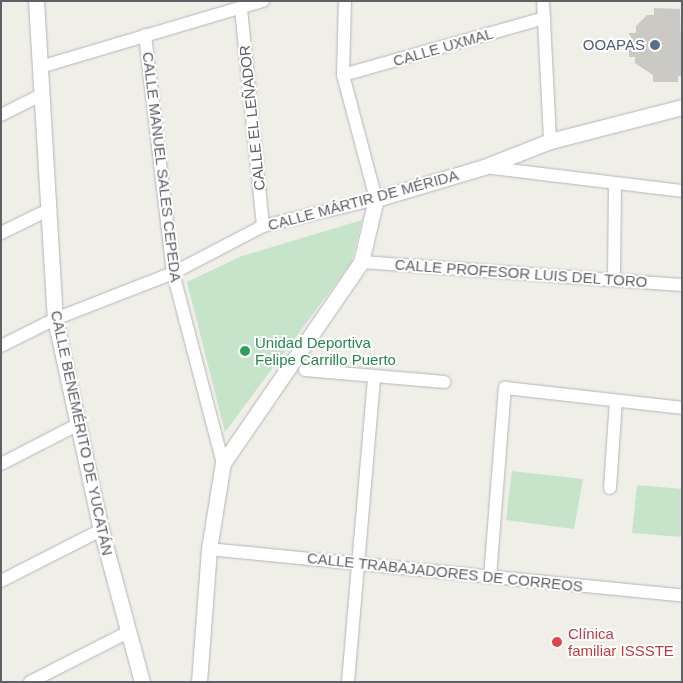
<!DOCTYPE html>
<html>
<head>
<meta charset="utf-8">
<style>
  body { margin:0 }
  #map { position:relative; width:683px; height:683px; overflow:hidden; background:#efeee7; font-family:Helvetica,sans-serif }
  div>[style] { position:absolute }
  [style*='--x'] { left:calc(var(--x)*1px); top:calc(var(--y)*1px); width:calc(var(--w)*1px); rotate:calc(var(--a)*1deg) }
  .green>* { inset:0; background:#c6e4ca }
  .building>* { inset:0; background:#cbc9c3 }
  .roads { filter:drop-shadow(0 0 1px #b4b5ba) drop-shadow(0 0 1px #b4b5ba) }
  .minor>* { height:12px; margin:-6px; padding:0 6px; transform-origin:6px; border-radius:6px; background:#fff }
  .tertiary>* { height:15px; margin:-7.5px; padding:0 7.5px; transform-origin:7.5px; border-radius:7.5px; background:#fff }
  .dots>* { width:14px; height:14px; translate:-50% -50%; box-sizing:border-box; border:2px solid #fff; border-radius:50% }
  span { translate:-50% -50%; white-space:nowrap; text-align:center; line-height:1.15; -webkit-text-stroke:4px #fff; paint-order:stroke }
  .service-label { font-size:15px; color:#4e5e75 }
  .right { translate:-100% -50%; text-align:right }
  .street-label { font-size:15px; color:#5e6066 }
  .leisure-label { font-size:15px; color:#27864d }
  .left { translate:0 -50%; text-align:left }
  .health-label { font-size:15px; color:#be3a42 }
  .frame { position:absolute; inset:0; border:2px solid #5e6066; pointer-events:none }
</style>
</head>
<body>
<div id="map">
  <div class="green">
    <div style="clip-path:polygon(362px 220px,351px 263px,225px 432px,187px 282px,242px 256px)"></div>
    <div style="clip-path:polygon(512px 471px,583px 479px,574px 529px,506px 520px)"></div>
    <div style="clip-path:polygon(637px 485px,682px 489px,682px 537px,632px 533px)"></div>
  </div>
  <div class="building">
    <div style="clip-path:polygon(654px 8px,680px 9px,682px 76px,678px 76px,678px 82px,653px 82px,653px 75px,635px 63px,635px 57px,629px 57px,629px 33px,636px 33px,636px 26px,647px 15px,654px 15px)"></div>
  </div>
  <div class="roads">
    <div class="minor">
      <div style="--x:543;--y:1;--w:140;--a:87.1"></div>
      <div style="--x:241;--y:9;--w:218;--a:84.2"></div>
      <div style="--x:145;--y:35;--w:240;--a:83.3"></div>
      <div style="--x:173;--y:273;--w:196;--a:75.3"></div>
      <div style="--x:40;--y:67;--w:233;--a:-16.5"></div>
      <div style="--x:343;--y:75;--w:209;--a:-15.8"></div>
      <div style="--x:1;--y:115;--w:45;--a:-26.6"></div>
      <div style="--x:484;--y:167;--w:199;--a:6.9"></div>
      <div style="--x:1;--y:233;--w:55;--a:-26.1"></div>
      <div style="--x:361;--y:262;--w:322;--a:4.1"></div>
      <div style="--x:614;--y:279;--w:95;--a:-89.4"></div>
      <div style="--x:1;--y:346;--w:60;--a:-26.6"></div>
      <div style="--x:55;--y:319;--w:127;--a:-21.3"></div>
      <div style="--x:173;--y:273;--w:102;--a:-27.6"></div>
      <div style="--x:263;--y:226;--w:116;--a:-13.4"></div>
      <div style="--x:376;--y:199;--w:128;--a:-104.9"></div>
      <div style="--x:343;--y:75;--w:74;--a:-88.5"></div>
      <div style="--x:305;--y:370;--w:140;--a:4.9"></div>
      <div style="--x:1;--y:464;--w:85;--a:-27.2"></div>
      <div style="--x:610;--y:488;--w:87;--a:-86.1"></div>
      <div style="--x:209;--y:549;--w:475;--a:5.6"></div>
      <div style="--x:490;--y:577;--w:190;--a:-85.5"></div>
      <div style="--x:505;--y:388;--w:178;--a:6.4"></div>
      <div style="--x:1;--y:581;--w:112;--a:-27"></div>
      <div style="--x:30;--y:682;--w:110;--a:-27"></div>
      <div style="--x:348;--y:682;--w:307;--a:-85.1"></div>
    </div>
    <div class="tertiary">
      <div style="--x:36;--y:1;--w:319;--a:86.6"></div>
      <div style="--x:55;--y:319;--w:216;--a:77.7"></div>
      <div style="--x:101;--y:530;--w:157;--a:74.9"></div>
      <div style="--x:199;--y:682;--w:133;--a:-85.7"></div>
      <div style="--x:209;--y:549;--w:87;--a:-80.8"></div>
      <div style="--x:223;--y:463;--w:244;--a:-55.5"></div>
      <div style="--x:361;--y:262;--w:65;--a:-76.6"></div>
      <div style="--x:376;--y:199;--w:113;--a:-16.5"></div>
      <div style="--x:484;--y:167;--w:71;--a:-21.5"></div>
      <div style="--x:550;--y:141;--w:136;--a:-14.4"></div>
    </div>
  </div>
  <div class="dots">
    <div style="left:655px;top:45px;background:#5c6f8a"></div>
    <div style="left:245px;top:351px;background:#2e9e5b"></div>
    <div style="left:557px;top:642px;background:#e0444e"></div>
  </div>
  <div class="service-label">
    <span class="right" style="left:645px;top:45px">OOAPAS</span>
  </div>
  <div class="street-label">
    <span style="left:443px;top:47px;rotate:-16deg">CALLE UXMAL</span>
    <span style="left:252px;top:118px;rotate:-96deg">CALLE EL LEÑADOR</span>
    <span style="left:162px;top:167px;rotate:83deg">CALLE MANUEL SALES CEPEDA</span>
    <span style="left:363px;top:200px;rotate:-15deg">CALLE MÁRTIR DE MÉRIDA</span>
    <span style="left:521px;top:273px;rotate:4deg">CALLE PROFESOR LUIS DEL TORO</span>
    <span style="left:82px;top:433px;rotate:78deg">CALLE BENEMÉRITO DE YUCATÁN</span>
    <span style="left:445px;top:572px;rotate:6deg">CALLE TRABAJADORES DE CORREOS</span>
  </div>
  <div class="leisure-label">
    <span class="left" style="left:255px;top:351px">Unidad Deportiva<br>Felipe Carrillo Puerto</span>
  </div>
  <div class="health-label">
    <span class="left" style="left:568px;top:642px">Clínica<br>familiar ISSSTE</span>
  </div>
  <div class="frame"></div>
</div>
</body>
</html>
